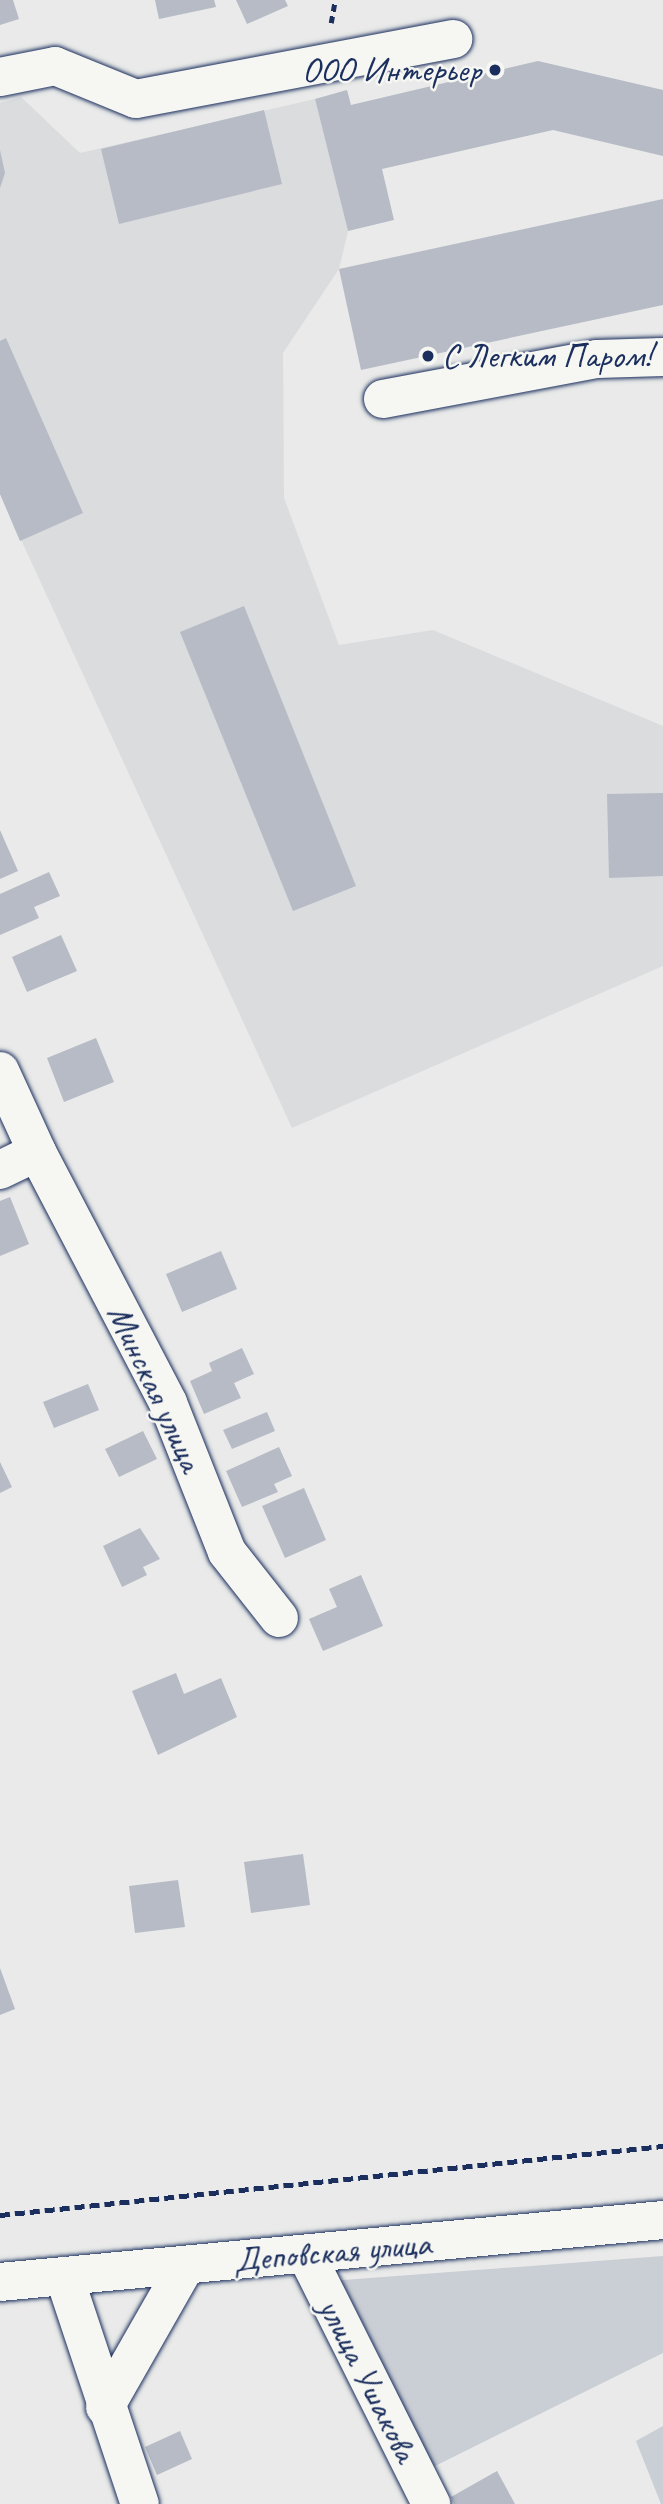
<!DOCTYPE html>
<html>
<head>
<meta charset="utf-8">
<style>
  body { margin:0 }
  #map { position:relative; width:663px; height:2504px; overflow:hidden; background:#e9eae9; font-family:Caveat,sans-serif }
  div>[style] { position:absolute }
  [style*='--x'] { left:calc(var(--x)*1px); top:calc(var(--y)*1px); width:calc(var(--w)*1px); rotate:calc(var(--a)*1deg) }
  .built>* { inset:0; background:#dadcde }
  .green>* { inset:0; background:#caced5 }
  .building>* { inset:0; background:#b6bbc6 }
  .path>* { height:4.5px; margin-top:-2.25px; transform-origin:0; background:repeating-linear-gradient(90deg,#1b2f5e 0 7px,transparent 0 12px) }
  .roads { filter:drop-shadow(0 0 2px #1b2f5e) drop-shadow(0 0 2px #1b2f5e) }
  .minor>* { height:38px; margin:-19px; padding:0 19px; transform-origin:19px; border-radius:19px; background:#f6f6f2 }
  .rail>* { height:5px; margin-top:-2.5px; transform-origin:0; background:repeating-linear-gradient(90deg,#1b2f5e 0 10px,transparent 0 15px) }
  .dots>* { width:19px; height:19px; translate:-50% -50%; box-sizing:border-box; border:4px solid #f6f6f2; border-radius:50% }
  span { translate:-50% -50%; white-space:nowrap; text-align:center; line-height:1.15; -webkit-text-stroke:5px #f6f6f2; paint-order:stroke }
  .poi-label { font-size:35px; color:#1b2f5e }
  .right { translate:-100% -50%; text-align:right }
  .left { translate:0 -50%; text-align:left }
  .street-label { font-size:35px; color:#1b2f5e }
</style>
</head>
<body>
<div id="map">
  <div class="built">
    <div style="clip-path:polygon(21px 97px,80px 153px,315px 99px,348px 231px,339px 269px,283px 353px,284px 498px,339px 645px,433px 630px,663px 726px,663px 966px,292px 1128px,0 494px,0 103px)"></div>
  </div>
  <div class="green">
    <div style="clip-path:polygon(663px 2256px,663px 2353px,427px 2470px,330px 2281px)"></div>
    <div style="clip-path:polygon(663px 2426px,663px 2504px,661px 2504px,636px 2441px)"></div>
  </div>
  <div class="building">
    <div style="clip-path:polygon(0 0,13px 0,19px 19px,0 25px)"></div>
    <div style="clip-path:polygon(155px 0,214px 0,216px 7px,159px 19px)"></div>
    <div style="clip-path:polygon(236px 0,285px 0,288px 6px,247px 24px)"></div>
    <div style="clip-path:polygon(538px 61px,663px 90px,663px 156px,553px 130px,382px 169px,394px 220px,348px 231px,315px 99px,347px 90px,351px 105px)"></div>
    <div style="clip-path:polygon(264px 110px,282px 184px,119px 224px,101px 149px)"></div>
    <div style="clip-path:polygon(0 150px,5px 173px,0 188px)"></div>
    <div style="clip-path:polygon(663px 199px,663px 305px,361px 370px,339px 269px)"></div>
    <div style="clip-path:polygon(6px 338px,83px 513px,20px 541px,0 494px,0 341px)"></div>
    <div style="clip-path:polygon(244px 606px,356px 886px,293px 911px,180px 632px)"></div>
    <div style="clip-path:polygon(663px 793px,663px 876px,609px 878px,607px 794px)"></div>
    <div style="clip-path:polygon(0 830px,18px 871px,0 879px)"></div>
    <div style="clip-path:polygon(49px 872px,60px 896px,34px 907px,39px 918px,0 935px,0 894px)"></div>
    <div style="clip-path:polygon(61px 935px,77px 971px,27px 992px,12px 957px)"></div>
    <div style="clip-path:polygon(96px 1038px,114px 1082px,64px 1102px,47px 1058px)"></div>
    <div style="clip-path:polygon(10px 1197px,29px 1244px,0 1256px,0 1201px)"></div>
    <div style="clip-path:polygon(221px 1251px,237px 1289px,182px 1312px,166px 1274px)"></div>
    <div style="clip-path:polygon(242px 1348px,254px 1374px,234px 1383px,241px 1398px,204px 1414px,190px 1381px,212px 1371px,209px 1363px)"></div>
    <div style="clip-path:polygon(88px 1384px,99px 1410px,54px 1428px,43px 1402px)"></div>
    <div style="clip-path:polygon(267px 1412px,275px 1431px,232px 1449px,223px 1430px)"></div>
    <div style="clip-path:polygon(143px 1431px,157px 1459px,119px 1477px,105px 1449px)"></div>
    <div style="clip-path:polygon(279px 1447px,292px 1476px,274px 1484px,278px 1492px,242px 1507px,226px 1471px)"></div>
    <div style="clip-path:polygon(0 1462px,12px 1487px,0 1493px)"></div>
    <div style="clip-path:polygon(304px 1488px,326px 1540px,285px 1558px,262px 1506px)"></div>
    <div style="clip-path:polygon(140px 1528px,160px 1559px,143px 1567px,147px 1575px,122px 1587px,103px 1546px)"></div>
    <div style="clip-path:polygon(361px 1575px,383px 1626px,323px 1651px,309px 1619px,337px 1607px,329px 1589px)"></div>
    <div style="clip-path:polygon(176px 1673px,184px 1694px,221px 1678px,237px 1717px,158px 1755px,132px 1691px)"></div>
    <div style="clip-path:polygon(303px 1854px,310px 1905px,251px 1913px,244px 1862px)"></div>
    <div style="clip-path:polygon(178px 1880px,185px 1927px,135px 1933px,129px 1886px)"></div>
    <div style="clip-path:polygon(0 1968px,15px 2009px,0 2015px)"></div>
    <div style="clip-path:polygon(180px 2431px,192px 2459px,157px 2475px,145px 2447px)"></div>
    <div style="clip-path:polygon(497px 2471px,515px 2504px,454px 2504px,451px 2497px)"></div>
  </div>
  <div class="path">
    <div style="--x:331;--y:23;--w:23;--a:-80"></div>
  </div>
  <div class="roads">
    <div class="minor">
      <div style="--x:0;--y:77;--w:56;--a:-11.3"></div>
      <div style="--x:55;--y:66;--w:87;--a:22.2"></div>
      <div style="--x:136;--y:99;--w:323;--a:-10.7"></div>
      <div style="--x:383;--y:399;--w:218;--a:-10.6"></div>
      <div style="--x:597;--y:359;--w:66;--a:-1.7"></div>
      <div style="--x:0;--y:1071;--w:89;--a:65.4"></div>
      <div style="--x:37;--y:1152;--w:283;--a:62.4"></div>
      <div style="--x:168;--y:1403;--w:160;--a:68.4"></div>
      <div style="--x:227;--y:1552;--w:84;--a:51.8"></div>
      <div style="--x:0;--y:1170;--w:41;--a:-25.9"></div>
      <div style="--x:306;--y:2254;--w:280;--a:63.4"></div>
      <div style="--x:64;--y:2276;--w:240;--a:71.6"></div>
      <div style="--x:0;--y:2282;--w:666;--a:-5.34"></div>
      <div style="--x:105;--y:2407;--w:163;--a:-60.3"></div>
    </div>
  </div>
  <div class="rail">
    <div style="--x:0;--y:2215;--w:667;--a:-5.94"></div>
  </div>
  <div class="dots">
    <div style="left:495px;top:70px;background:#1b2f5e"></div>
    <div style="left:428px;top:356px;background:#1b2f5e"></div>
  </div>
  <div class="poi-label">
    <span class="right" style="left:481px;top:70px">ООО Интерьер</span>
    <span class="left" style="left:442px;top:356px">С Легким Паром!</span>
  </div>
  <div class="street-label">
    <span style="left:155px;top:1388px;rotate:65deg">Минская улица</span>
    <span style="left:332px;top:2252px;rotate:-5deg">Деповская улица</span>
    <span style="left:368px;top:2380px;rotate:63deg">улица Ушакова</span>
  </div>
</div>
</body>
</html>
